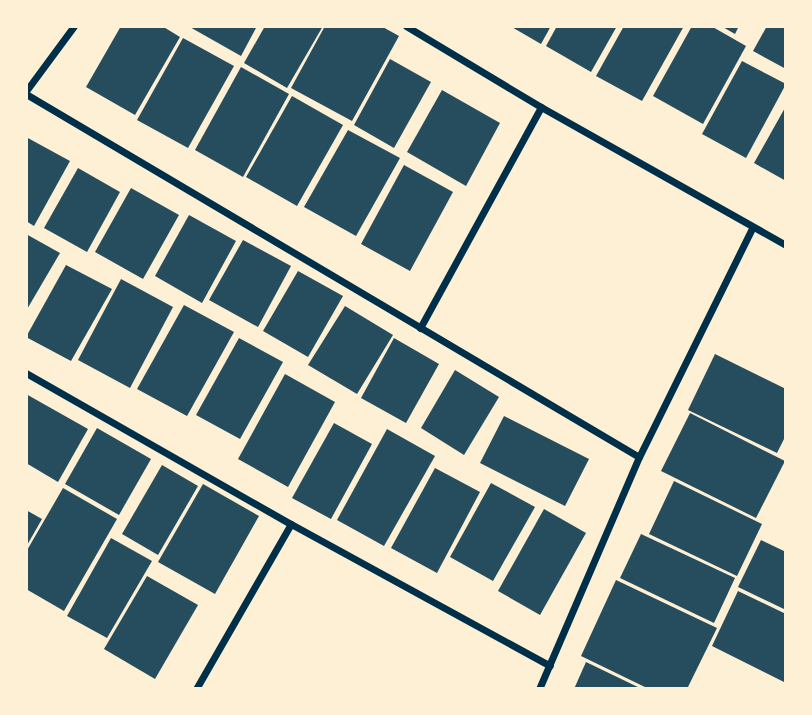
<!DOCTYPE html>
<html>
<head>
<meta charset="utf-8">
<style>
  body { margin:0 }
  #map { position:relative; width:812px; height:715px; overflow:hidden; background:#fdf0d5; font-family:"Nunito Sans",sans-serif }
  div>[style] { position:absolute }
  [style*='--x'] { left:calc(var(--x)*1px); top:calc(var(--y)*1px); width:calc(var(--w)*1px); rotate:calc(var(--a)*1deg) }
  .building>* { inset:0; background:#264d5e }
  .minor>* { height:7px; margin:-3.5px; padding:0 3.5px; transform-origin:3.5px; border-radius:3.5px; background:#003049 }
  span { translate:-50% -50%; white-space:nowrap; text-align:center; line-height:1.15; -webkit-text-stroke:7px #fdf0d5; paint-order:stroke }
  .frame { position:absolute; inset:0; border:28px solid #fdf0d5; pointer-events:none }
</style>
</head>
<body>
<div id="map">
  <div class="building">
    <div style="clip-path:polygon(121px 26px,162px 26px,180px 37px,135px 115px,86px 87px)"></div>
    <div style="clip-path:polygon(188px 26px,257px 26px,241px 56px)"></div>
    <div style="clip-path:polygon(265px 26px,323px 26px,287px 88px,244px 63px)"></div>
    <div style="clip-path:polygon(325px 26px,381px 26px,399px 36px,352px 121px,291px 88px)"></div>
    <div style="clip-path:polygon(510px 26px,551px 26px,541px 44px)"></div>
    <div style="clip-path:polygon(557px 26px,617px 26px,591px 72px,546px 46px)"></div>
    <div style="clip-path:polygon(624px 26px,684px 26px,642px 101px,596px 76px)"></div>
    <div style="clip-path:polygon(692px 26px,711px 26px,746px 46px,703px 124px,653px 96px)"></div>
    <div style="clip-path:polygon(721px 26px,739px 26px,735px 34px)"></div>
    <div style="clip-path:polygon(767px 26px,786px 26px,786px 69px,753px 51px)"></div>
    <div style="clip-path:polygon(183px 38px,234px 66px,188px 148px,137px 120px)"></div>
    <div style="clip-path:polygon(390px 59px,431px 82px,394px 148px,354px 125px)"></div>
    <div style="clip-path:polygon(742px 61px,786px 84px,746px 158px,702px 134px)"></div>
    <div style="clip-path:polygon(241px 67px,289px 94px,243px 177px,195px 150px)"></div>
    <div style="clip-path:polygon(442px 90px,500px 123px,466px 186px,407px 152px)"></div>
    <div style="clip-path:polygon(292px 96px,343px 125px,297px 206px,246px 177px)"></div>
    <div style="clip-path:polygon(786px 106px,786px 181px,754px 163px)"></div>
    <div style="clip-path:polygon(348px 130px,400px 158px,356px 236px,304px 207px)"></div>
    <div style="clip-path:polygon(26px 137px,70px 161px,34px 226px,26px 221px)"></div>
    <div style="clip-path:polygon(404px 165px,453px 192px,410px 271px,361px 244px)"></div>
    <div style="clip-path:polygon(78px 168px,120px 192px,87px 252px,44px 228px)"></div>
    <div style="clip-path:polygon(131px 188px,179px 215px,143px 279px,95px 252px)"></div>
    <div style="clip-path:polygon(189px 215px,236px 241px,202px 303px,155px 276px)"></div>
    <div style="clip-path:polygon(26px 234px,60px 253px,26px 311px)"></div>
    <div style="clip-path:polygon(243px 240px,291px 266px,258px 327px,209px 300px)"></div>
    <div style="clip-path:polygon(66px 265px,112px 289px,71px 361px,26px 337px)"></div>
    <div style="clip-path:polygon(298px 271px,343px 296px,308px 357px,263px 331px)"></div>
    <div style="clip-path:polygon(121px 279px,173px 307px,130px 388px,78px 360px)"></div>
    <div style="clip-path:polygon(184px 305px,234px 332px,187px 416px,137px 389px)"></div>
    <div style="clip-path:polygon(345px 306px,393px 335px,357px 394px,308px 365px)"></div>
    <div style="clip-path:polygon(239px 338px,283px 362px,240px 439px,196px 415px)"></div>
    <div style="clip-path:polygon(394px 338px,439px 364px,406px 423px,361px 398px)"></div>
    <div style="clip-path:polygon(715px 354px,786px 389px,786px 435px,777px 453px,688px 410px)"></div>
    <div style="clip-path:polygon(455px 370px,499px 397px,464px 455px,421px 428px)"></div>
    <div style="clip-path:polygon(285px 374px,335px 402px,288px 487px,238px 459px)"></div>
    <div style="clip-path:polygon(26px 394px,88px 429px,58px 482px,26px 463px)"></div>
    <div style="clip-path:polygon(690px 413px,785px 461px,756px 518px,661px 471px)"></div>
    <div style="clip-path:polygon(504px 416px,589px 459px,565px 506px,480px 463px)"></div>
    <div style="clip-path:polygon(334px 423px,372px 444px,331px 519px,292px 498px)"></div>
    <div style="clip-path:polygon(97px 428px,151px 459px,119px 515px,65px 484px)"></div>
    <div style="clip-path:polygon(387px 429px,435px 456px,384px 546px,337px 520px)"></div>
    <div style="clip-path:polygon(162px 465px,198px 486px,158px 555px,122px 534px)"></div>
    <div style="clip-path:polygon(435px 468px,480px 492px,437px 573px,391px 548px)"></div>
    <div style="clip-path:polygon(674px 481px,762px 524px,737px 576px,649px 534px)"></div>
    <div style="clip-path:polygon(491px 483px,535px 507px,493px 581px,450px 557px)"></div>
    <div style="clip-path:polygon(203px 484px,259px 516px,215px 594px,158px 562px)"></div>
    <div style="clip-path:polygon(63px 488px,117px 519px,64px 611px,26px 589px,26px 552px)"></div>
    <div style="clip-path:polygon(544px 509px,586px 533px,540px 615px,498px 591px)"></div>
    <div style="clip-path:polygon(26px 510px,42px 519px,26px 547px)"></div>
    <div style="clip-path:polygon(641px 534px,735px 578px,714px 623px,620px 578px)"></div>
    <div style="clip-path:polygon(111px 538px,152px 561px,107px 638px,67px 616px)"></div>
    <div style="clip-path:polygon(761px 540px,786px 552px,786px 610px,738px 587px)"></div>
    <div style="clip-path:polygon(147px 576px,198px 605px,155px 679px,104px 649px)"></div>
    <div style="clip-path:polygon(616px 580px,717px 628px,687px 689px,649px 689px,581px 656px)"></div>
    <div style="clip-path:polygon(738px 591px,786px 614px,786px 683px,712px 646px)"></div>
    <div style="clip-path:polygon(586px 662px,642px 689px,574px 689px)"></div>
  </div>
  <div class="minor">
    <div style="--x:406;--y:26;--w:157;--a:31"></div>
    <div style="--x:541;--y:107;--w:281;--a:29.4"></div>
    <div style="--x:26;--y:91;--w:81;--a:-53.6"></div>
    <div style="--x:26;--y:94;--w:712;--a:30.63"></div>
    <div style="--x:420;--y:328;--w:252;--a:-61.3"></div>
    <div style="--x:26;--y:373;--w:305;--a:29.7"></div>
    <div style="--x:291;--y:524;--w:295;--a:28.7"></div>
    <div style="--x:196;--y:689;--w:190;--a:-60.1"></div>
    <div style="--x:539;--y:689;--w:253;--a:-66.7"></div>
    <div style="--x:639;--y:457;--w:255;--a:-63.7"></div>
  </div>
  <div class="frame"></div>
</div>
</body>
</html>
